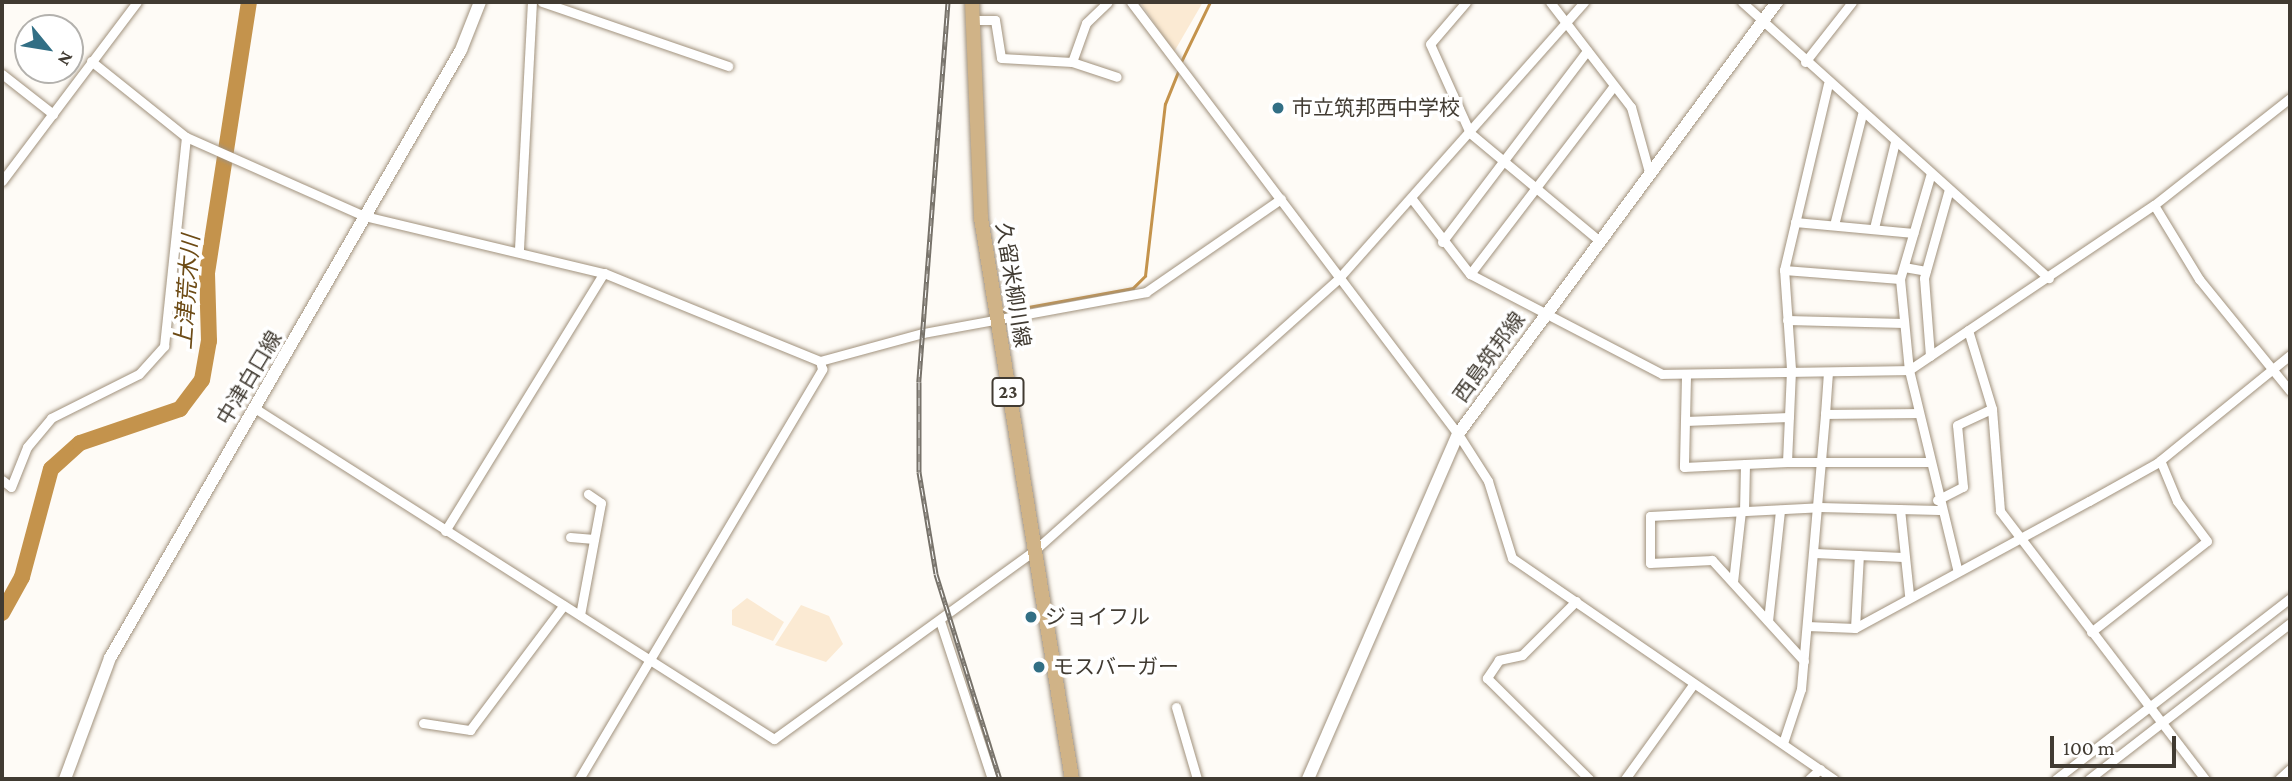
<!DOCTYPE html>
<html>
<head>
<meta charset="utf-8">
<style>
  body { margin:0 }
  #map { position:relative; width:2292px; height:781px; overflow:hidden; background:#fefbf6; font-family:"Crimson Pro","Noto Sans JP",serif }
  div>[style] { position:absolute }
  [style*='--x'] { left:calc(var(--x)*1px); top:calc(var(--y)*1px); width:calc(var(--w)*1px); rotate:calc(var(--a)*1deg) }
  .green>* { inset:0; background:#fbead3 }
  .stream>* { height:2.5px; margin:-1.25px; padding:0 1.25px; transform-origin:1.25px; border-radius:1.25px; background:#c4934c }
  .river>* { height:16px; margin:-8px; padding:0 8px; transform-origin:8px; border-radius:8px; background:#c4934c }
  .roads { filter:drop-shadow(0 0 2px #a1927d) drop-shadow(0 0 2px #a1927d) }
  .minor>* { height:9px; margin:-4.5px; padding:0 4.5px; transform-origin:4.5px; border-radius:4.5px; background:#fff }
  .secondary>* { height:12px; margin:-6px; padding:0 6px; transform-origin:6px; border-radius:6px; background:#fff }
  .primary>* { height:14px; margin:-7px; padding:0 7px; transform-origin:7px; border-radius:7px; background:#d0b387 }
  .rail>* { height:5px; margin-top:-2.5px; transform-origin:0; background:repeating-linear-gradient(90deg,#fff 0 8px,#77726a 0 16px); box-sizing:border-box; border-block:2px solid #77726a }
  .dots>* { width:19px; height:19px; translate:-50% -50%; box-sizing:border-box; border:4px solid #fff; border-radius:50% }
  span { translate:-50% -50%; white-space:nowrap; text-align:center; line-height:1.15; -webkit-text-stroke:7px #fff; paint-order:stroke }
  .shield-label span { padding:2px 5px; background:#fff; border:2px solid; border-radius:5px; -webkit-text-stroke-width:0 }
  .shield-label { font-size:19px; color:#413b32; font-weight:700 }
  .poi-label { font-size:21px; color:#413b32 }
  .left { translate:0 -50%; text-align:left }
  .street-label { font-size:21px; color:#413b32 }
  .water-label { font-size:23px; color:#6d4b15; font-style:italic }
  .frame { position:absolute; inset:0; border:4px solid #413b32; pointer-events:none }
  .north { position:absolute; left:14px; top:14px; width:70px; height:70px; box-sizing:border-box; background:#fff; border:2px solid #b3b1ad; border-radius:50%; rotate:120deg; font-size:19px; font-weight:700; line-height:28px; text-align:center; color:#413b32 }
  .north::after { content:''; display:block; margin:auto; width:24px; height:32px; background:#326f85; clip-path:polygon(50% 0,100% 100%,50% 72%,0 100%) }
  .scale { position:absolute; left:2050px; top:736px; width:126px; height:32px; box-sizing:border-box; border:4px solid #413b32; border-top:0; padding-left:9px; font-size:21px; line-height:24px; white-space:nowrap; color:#413b32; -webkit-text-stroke:5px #fff; paint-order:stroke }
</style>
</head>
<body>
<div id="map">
  <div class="green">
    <div style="clip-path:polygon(1140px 2px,1203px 2px,1174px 52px)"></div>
    <div style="clip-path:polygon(747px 598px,784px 622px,773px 641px,732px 625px,732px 610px)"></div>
    <div style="clip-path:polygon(801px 605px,829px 616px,843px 644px,826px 662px,775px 645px)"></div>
  </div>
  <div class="stream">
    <div style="--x:1180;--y:64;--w:69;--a:-64.2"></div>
    <div style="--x:1001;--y:312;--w:134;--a:-10.3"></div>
    <div style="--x:1133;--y:288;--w:17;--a:-45"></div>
    <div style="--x:1145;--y:276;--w:173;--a:-83.4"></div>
    <div style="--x:1165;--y:104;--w:35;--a:-68"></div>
  </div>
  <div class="river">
    <div style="--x:2;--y:613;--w:41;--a:-60.9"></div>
    <div style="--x:22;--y:577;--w:112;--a:-75"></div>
    <div style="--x:51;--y:469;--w:39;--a:-42"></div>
    <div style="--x:80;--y:443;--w:106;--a:-18.8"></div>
    <div style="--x:180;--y:409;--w:36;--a:-53"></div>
    <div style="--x:202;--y:380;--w:40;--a:-80"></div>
    <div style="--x:209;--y:341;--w:68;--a:-91.7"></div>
    <div style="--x:207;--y:273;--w:274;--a:-81.2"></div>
  </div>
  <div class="roads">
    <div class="minor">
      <div style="--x:542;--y:2;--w:197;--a:19"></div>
      <div style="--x:1131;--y:2;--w:542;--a:52.88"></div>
      <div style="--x:1458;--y:434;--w:56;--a:57.4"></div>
      <div style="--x:1488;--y:481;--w:81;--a:72.7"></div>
      <div style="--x:1512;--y:558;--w:391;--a:34.5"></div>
      <div style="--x:1466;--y:2;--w:55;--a:130.6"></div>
      <div style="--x:1430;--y:44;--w:98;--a:65.8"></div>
      <div style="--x:1470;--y:133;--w:165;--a:39.8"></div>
      <div style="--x:1550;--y:2;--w:133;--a:52.4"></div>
      <div style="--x:1631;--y:107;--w:67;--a:74.5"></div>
      <div style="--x:1742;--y:2;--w:413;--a:42"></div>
      <div style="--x:972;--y:20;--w:23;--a:0"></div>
      <div style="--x:995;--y:20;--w:38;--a:81"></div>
      <div style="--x:1001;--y:58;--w:71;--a:3.2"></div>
      <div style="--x:1072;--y:62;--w:47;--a:18.4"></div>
      <div style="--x:91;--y:61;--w:122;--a:38.7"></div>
      <div style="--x:186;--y:137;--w:195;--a:23.9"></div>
      <div style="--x:364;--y:216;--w:247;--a:13.4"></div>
      <div style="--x:604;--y:273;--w:233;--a:22.2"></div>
      <div style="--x:820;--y:361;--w:107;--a:-15.2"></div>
      <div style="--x:923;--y:333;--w:227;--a:-10.4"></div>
      <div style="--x:1146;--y:292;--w:164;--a:-34.6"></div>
      <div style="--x:1072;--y:62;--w:41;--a:-70.3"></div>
      <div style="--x:1086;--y:23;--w:30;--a:-44"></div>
      <div style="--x:1805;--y:62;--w:76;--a:-51.9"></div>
      <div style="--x:2;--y:74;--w:65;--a:38.1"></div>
      <div style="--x:1931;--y:173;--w:110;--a:106.3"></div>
      <div style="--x:1900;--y:279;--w:91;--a:84.4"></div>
      <div style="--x:1909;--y:370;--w:205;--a:76.4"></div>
      <div style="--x:2;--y:181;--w:224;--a:-53"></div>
      <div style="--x:1412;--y:199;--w:95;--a:52.3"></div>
      <div style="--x:1470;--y:274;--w:216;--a:27.5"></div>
      <div style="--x:1662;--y:374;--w:247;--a:-0.9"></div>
      <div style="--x:1909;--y:370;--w:295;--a:-34"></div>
      <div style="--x:2154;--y:205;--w:173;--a:-38.2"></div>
      <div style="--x:2154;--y:205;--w:87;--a:58.7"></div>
      <div style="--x:2199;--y:279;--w:144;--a:50.9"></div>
      <div style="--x:1795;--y:222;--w:119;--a:5.3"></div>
      <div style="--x:1834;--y:225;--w:114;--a:-75.8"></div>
      <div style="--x:1874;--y:228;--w:89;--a:-76.3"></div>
      <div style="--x:1442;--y:242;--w:240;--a:-52.8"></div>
      <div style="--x:519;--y:249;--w:247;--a:-87"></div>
      <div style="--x:1904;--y:267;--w:22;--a:10"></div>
      <div style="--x:1784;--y:270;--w:116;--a:4.4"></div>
      <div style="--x:1470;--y:274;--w:235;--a:-52.6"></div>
      <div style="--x:1787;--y:320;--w:117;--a:1.5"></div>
      <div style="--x:1968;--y:330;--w:83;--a:73.1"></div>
      <div style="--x:1992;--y:409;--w:102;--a:85.5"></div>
      <div style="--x:2000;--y:511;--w:337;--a:52.6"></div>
      <div style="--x:1930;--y:356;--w:78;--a:-94.4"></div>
      <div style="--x:1924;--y:278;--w:92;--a:-74.3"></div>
      <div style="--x:1686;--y:376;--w:91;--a:91.3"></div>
      <div style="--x:1684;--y:467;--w:61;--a:-2.8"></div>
      <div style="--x:1745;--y:464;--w:47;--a:91.2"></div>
      <div style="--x:253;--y:407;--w:618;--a:32.51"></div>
      <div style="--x:774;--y:739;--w:322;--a:-35.9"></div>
      <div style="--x:1035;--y:550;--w:408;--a:-41.8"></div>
      <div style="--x:1339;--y:278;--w:369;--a:-48.4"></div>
      <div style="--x:1825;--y:414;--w:42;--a:-85.9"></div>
      <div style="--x:1685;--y:421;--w:104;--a:-2.2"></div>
      <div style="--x:1787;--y:462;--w:141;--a:0"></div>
      <div style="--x:1745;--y:464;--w:42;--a:-2.7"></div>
      <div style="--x:1787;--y:462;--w:93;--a:-87.5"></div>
      <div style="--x:1791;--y:369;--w:99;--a:-94"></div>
      <div style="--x:1784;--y:270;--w:191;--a:-76.7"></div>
      <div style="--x:2;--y:480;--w:11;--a:38"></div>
      <div style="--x:11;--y:487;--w:43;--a:-68.2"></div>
      <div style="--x:27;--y:447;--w:38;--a:-50"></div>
      <div style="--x:51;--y:418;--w:98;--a:-26.6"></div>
      <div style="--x:139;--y:374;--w:38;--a:-48"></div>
      <div style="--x:164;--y:346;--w:210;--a:-84"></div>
      <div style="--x:1937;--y:500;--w:29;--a:-27"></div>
      <div style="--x:1963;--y:487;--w:62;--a:-95.5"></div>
      <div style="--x:1957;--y:425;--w:38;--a:-25"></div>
      <div style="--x:1900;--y:509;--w:86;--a:84"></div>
      <div style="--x:445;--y:531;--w:303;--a:-58.4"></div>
      <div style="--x:570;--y:537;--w:24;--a:5"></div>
      <div style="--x:1814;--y:553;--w:89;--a:2.6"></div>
      <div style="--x:1733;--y:582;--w:71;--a:-83.6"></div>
      <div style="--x:1576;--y:601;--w:76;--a:135"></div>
      <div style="--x:1522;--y:655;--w:24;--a:168"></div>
      <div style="--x:1499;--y:660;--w:22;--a:124"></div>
      <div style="--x:1487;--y:678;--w:144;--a:44.7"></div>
      <div style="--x:580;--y:615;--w:114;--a:-79.4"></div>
      <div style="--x:601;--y:503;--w:16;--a:-145"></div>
      <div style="--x:940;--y:621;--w:166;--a:71.8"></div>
      <div style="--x:1768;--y:621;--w:112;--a:-83.8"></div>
      <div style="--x:1807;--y:626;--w:48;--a:2.4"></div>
      <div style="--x:1855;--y:628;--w:266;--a:-28.5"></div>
      <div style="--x:2089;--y:501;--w:78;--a:-29.2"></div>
      <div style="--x:2157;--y:463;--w:171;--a:-39.1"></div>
      <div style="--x:1855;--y:628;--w:73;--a:-86.9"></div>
      <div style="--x:2091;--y:632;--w:147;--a:-38.1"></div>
      <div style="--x:2207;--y:541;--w:50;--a:-126.9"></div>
      <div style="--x:2177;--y:501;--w:44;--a:-112.5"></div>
      <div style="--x:1804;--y:661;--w:137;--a:-132.3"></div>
      <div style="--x:1712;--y:560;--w:62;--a:177.2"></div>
      <div style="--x:1650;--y:563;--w:47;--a:-90"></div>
      <div style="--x:1650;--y:516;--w:169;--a:-3"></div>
      <div style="--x:1819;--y:507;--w:120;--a:1.4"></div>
      <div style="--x:1176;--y:707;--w:75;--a:73.7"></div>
      <div style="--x:423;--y:723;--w:48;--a:8.5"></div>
      <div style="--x:470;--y:730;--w:156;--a:-53.1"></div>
      <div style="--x:1783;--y:743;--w:57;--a:-71.6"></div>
      <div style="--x:1801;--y:689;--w:276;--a:-85"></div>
      <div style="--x:1825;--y:414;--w:93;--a:-0.6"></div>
      <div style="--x:579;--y:779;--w:477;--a:-59.3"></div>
      <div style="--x:822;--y:369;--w:8;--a:-104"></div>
      <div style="--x:1625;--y:779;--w:115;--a:-54.2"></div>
      <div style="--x:1809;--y:779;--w:15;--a:-42"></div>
      <div style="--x:2056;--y:779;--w:296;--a:-37.7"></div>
      <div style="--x:2089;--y:779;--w:254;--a:-37.8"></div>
      <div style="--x:2279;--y:779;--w:15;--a:-42"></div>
    </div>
    <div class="secondary">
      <div style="--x:65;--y:779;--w:129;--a:-69.6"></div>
      <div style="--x:110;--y:658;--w:702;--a:-60"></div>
      <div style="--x:461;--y:50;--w:52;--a:-68.4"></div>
      <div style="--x:1308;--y:779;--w:376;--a:-66.5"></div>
      <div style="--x:1458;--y:434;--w:537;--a:-53.56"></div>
    </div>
    <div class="primary">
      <div style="--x:972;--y:2;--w:216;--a:87.6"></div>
      <div style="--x:981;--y:218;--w:568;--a:80.79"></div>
    </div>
  </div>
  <div class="rail">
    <div style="--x:948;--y:2;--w:381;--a:94.4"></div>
    <div style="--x:919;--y:382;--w:90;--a:90"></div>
    <div style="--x:919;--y:472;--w:103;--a:80.5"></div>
    <div style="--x:936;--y:574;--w:215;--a:72.7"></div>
  </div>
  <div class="dots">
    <div style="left:1278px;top:108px;background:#326f85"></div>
    <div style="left:1031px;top:617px;background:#326f85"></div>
    <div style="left:1039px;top:667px;background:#326f85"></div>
  </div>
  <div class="shield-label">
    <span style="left:1008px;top:392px">23</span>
  </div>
  <div class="poi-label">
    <span class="left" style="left:1292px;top:108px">市立筑邦西中学校</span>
    <span class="left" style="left:1045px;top:617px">ジョイフル</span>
    <span class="left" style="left:1053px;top:667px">モスバーガー</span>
  </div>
  <div class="street-label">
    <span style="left:1013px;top:285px;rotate:81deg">久留米柳川線</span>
    <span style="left:1489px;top:357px;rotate:-54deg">西島筑邦線</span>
    <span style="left:249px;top:378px;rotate:-59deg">中津白口線</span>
  </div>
  <div class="water-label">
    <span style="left:187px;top:292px;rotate:-86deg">上津荒木川</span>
  </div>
  <div class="frame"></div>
  <div class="north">N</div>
  <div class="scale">100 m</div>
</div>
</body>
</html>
